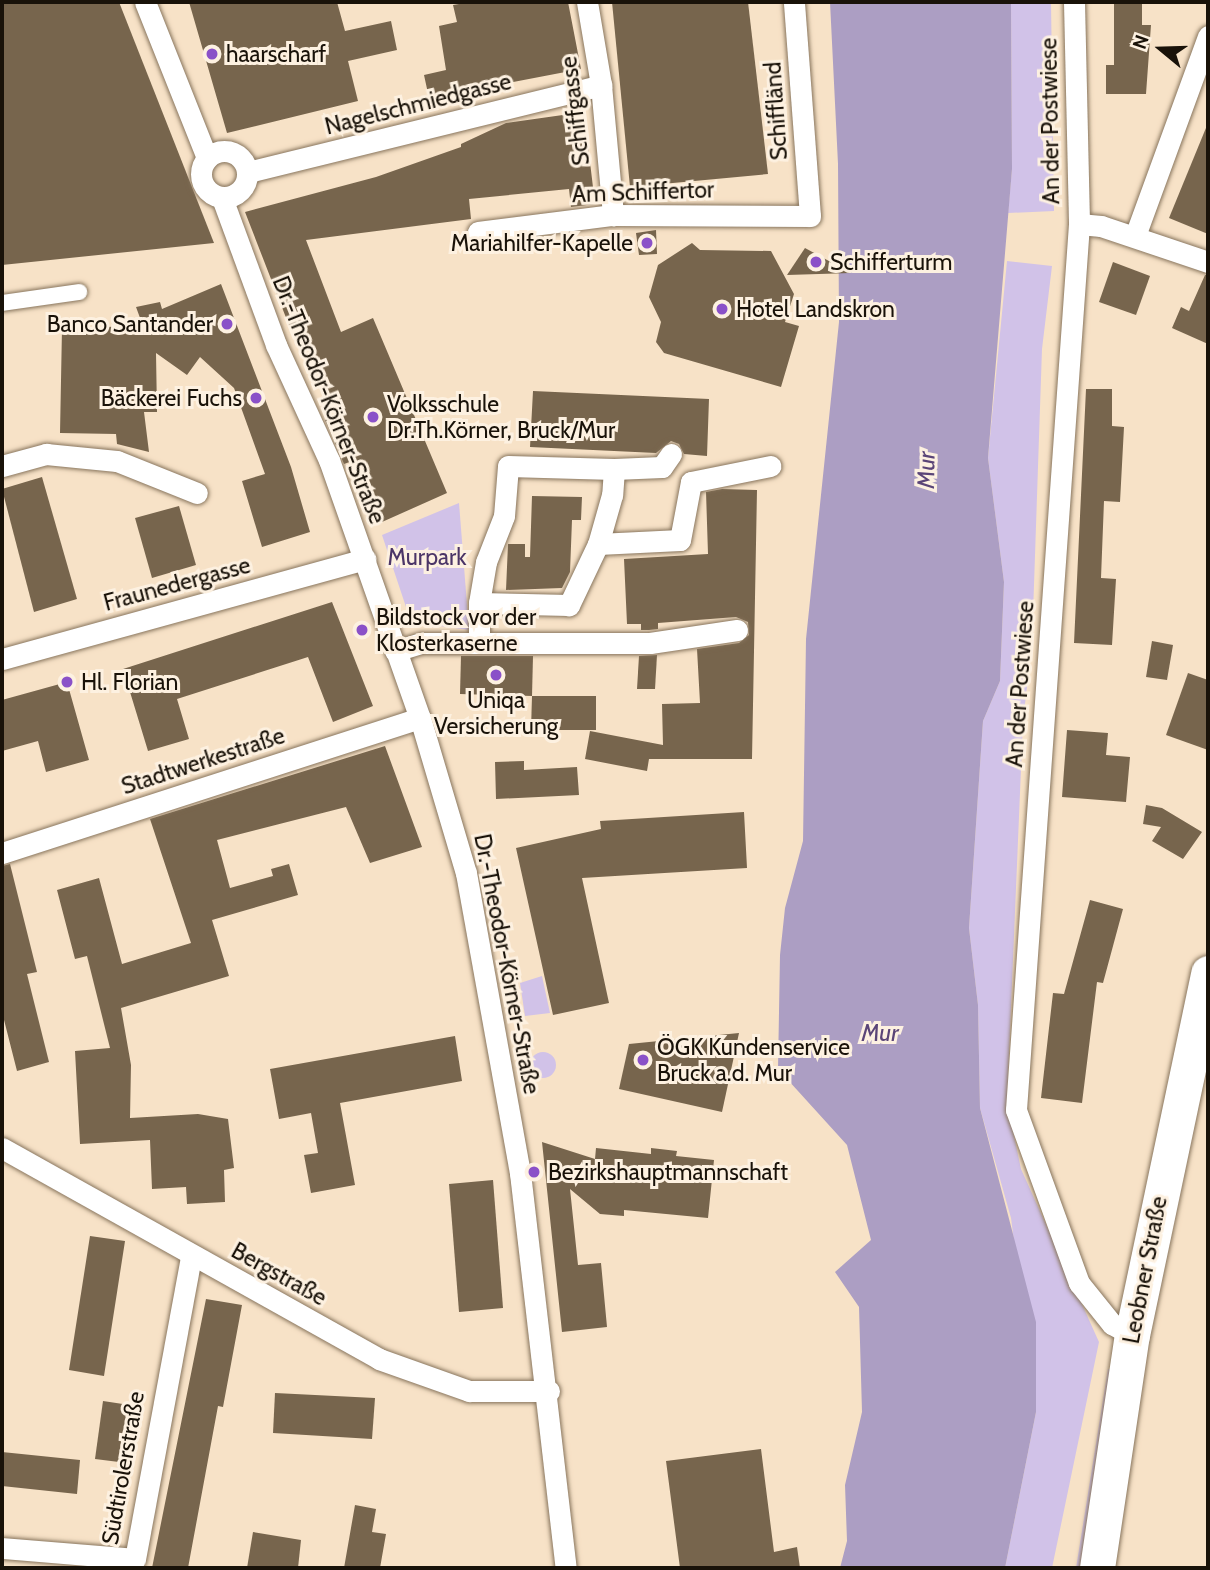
<!DOCTYPE html>
<html>
<head>
<meta charset="utf-8">
<style>
  body { margin:0 }
  #map { position:relative; width:1210px; height:1570px; overflow:hidden; background:#f7e2c7; font-family:Cabin,sans-serif }
  div>[style] { position:absolute }
  [style*='--x'] { left:calc(var(--x)*1px); top:calc(var(--y)*1px); width:calc(var(--w)*1px); rotate:calc(var(--a)*1deg) }
  .green>* { inset:0; background:#d1c2e8 }
  .round { border-radius:50% }
  .water>* { inset:0; background:#ac9ec3 }
  .building>* { inset:0; background:#77654d }
  .roads { filter:drop-shadow(0 0 2px #88755d) drop-shadow(0 0 2px #88755d) }
  .pedestrian>* { height:16px; margin:-8px; padding:0 8px; transform-origin:8px; border-radius:8px; background:#fff }
  .minor>* { height:21px; margin:-10.5px; padding:0 10.5px; transform-origin:10.5px; border-radius:10.5px; background:#fff }
  .minor>.ring { margin:-10.5px; padding:0; box-sizing:content-box; background:none; border:21px solid #fff; border-radius:50% }
  .primary>* { height:35px; margin:-17.5px; padding:0 17.5px; transform-origin:17.5px; border-radius:17.5px; background:#fff }
  .dots>* { width:19px; height:19px; translate:-50% -50%; box-sizing:border-box; border:4px solid #fdf1e1; border-radius:50% }
  span { translate:-50% -50%; white-space:nowrap; text-align:center; line-height:1.15; -webkit-text-stroke:6px #fdf1e1; paint-order:stroke }
  .poi-label { font-size:23px; color:#191209 }
  .left { translate:0 -50%; text-align:left }
  .right { translate:-100% -50%; text-align:right }
  .street-label { font-size:23px; color:#191209 }
  .park-label { font-size:23px; color:#4b3567 }
  .water-label { font-size:24px; color:#5a4477; font-style:italic }
  .frame { position:absolute; inset:0; border:4px solid #191209; pointer-events:none }
  .north { position:absolute; left:1126px; top:14px; width:70px; height:70px; -webkit-text-stroke:5px #fdf1e1; paint-order:stroke; rotate:289deg; font-size:19px; font-weight:700; line-height:28px; text-align:center; color:#191209 }
  .north::after { content:''; display:block; margin:auto; width:24px; height:32px; background:#191209; clip-path:polygon(50% 0,100% 100%,50% 72%,0 100%) }
</style>
</head>
<body>
<div id="map">
  <div class="green">
    <div style="clip-path:polygon(1011px 2px,1051px 2px,1054px 211px,1008px 213px,1012px 169px)"></div>
    <div style="clip-path:polygon(1007px 261px,1052px 266px,1042px 349px,1032px 644px,1023px 721px,1007px 1103px,1021px 1169px,1099px 1342px,1052px 1568px,1005px 1568px,1036px 1412px,1011px 1218px,980px 1108px,978px 1005px,969px 928px,983px 721px,1000px 681px,1004px 582px,988px 458px)"></div>
    <div style="clip-path:polygon(459px 503px,469px 630px,411px 622px,382px 535px)"></div>
    <div style="clip-path:polygon(542px 976px,550px 1013px,525px 1016px,520px 983px)"></div>
    <div class="round" style="left:530px;top:1052px;width:26px;height:26px"></div>
    <div style="clip-path:polygon(1108px 1369px,1112px 1370px,1082px 1568px,1076px 1568px)"></div>
  </div>
  <div class="water">
    <div style="clip-path:polygon(830px 2px,1011px 2px,1012px 169px,988px 458px,1004px 582px,1000px 681px,983px 721px,969px 928px,978px 1005px,980px 1108px,1036px 1322px,1036px 1412px,1005px 1568px,840px 1568px,847px 1541px,845px 1485px,862px 1412px,859px 1307px,835px 1272px,871px 1240px,847px 1145px,778px 1069px,780px 955px,785px 908px,803px 841px,806px 639px,839px 322px,838px 164px)"></div>
  </div>
  <div class="building">
    <div style="clip-path:polygon(2px 2px,119px 2px,214px 243px,2px 265px)"></div>
    <div style="clip-path:polygon(189px 2px,337px 2px,345px 31px,391px 21px,397px 50px,348px 61px,358px 101px,227px 133px)"></div>
    <div style="clip-path:polygon(471px 2px,568px 2px,581px 69px,429px 98px,424px 75px,446px 70px,439px 26px,457px 22px,453px 5px)"></div>
    <div style="clip-path:polygon(612px 2px,748px 2px,768px 174px,630px 187px)"></div>
    <div style="clip-path:polygon(1114px 2px,1142px 2px,1142px 25px,1151px 25px,1146px 94px,1106px 94px,1106px 65px,1114px 65px)"></div>
    <div style="clip-path:polygon(584px 112px,595px 204px,571px 207px,569px 189px,469px 199px,471px 219px,306px 240px,341px 332px,373px 318px,447px 493px,382px 522px,355px 460px,344px 464px,325px 420px,338px 414px,298px 325px,290px 328px,245px 212px,376px 177px,461px 147px,461px 144px,506px 123px)"></div>
    <div style="clip-path:polygon(1208px 123px,1208px 234px,1169px 218px)"></div>
    <div style="clip-path:polygon(656px 230px,657px 254px,639px 255px,636px 233px)"></div>
    <div style="clip-path:polygon(692px 243px,700px 250px,771px 251px,794px 294px,785px 322px,799px 326px,781px 387px,664px 353px,656px 342px,661px 322px,649px 297px,658px 265px)"></div>
    <div style="clip-path:polygon(805px 248px,851px 273px,787px 275px)"></div>
    <div style="clip-path:polygon(1113px 262px,1150px 276px,1136px 315px,1099px 302px)"></div>
    <div style="clip-path:polygon(1205px 275px,1208px 275px,1208px 344px,1172px 328px,1181px 307px,1189px 311px)"></div>
    <div style="clip-path:polygon(221px 284px,291px 467px,310px 532px,262px 547px,242px 481px,265px 474px,234px 388px,200px 357px,187px 375px,156px 353px,157px 412px,144px 412px,149px 452px,117px 444px,116px 434px,60px 433px,62px 328px,143px 326px,136px 307px,160px 302px,162px 309px)"></div>
    <div style="clip-path:polygon(1086px 389px,1112px 389px,1112px 426px,1124px 427px,1120px 502px,1104px 501px,1101px 578px,1116px 579px,1112px 645px,1074px 643px)"></div>
    <div style="clip-path:polygon(533px 391px,709px 399px,707px 456px,684px 454px,679px 444px,671px 441px,656px 453px,530px 447px)"></div>
    <div style="clip-path:polygon(42px 477px,77px 599px,34px 612px,2px 489px)"></div>
    <div style="clip-path:polygon(722px 489px,757px 490px,752px 759px,649px 759px,647px 771px,585px 759px,590px 731px,663px 745px,662px 704px,700px 703px,697px 649px,739px 643px,749px 635px,748px 622px,736px 617px,658px 623px,658px 629px,649px 630px,641px 630px,641px 624px,627px 624px,624px 559px,708px 554px,706px 492px)"></div>
    <div style="clip-path:polygon(532px 496px,582px 497px,581px 520px,572px 520px,570px 572px,562px 588px,506px 590px,508px 544px,525px 544px,525px 557px,530px 557px)"></div>
    <div style="clip-path:polygon(179px 506px,196px 565px,152px 578px,135px 518px)"></div>
    <div style="clip-path:polygon(332px 602px,373px 706px,333px 722px,308px 657px,177px 699px,189px 739px,148px 751px,123px 669px)"></div>
    <div style="clip-path:polygon(1152px 641px,1173px 645px,1167px 680px,1146px 677px)"></div>
    <div style="clip-path:polygon(657px 655px,655px 689px,637px 689px,639px 656px)"></div>
    <div style="clip-path:polygon(461px 656px,533px 656px,532px 696px,460px 694px)"></div>
    <div style="clip-path:polygon(1188px 673px,1208px 680px,1208px 750px,1166px 735px)"></div>
    <div style="clip-path:polygon(67px 682px,89px 760px,46px 772px,38px 741px,2px 751px,2px 700px)"></div>
    <div style="clip-path:polygon(532px 696px,596px 696px,596px 730px,531px 730px)"></div>
    <div style="clip-path:polygon(1067px 730px,1108px 733px,1106px 755px,1130px 757px,1126px 802px,1062px 797px)"></div>
    <div style="clip-path:polygon(385px 746px,422px 847px,370px 863px,346px 807px,217px 840px,230px 888px,273px 876px,271px 869px,289px 864px,298px 895px,212px 920px,229px 976px,121px 1008px,131px 1065px,130px 1118px,198px 1114px,228px 1119px,234px 1168px,224px 1170px,225px 1202px,187px 1204px,186px 1187px,152px 1189px,150px 1140px,80px 1144px,75px 1051px,110px 1048px,87px 956px,75px 959px,57px 890px,99px 878px,122px 964px,191px 943px,150px 819px)"></div>
    <div style="clip-path:polygon(524px 761px,524px 770px,577px 767px,579px 795px,496px 799px,495px 762px)"></div>
    <div style="clip-path:polygon(1146px 805px,1162px 808px,1202px 832px,1183px 859px,1152px 841px,1161px 827px,1143px 824px)"></div>
    <div style="clip-path:polygon(744px 812px,747px 868px,582px 878px,609px 1003px,553px 1015px,516px 848px,601px 829px,600px 821px)"></div>
    <div style="clip-path:polygon(10px 864px,37px 972px,27px 974px,49px 1062px,17px 1071px,2px 1012px,2px 866px)"></div>
    <div style="clip-path:polygon(1090px 900px,1123px 909px,1103px 983px,1097px 982px,1082px 1103px,1041px 1098px,1053px 993px,1064px 994px)"></div>
    <div style="clip-path:polygon(739px 1033px,722px 1112px,619px 1089px,629px 1044px)"></div>
    <div style="clip-path:polygon(455px 1036px,462px 1081px,340px 1103px,355px 1185px,311px 1193px,304px 1155px,318px 1153px,311px 1113px,279px 1119px,270px 1069px)"></div>
    <div style="clip-path:polygon(542px 1142px,595px 1159px,596px 1148px,651px 1154px,651px 1148px,677px 1151px,676px 1156px,714px 1160px,708px 1218px,624px 1210px,624px 1216px,600px 1214px,570px 1189px,578px 1265px,601px 1263px,607px 1327px,562px 1332px)"></div>
    <div style="clip-path:polygon(493px 1180px,503px 1308px,459px 1312px,449px 1184px)"></div>
    <div style="clip-path:polygon(90px 1236px,125px 1241px,104px 1376px,69px 1370px)"></div>
    <div style="clip-path:polygon(206px 1299px,242px 1305px,223px 1407px,218px 1406px,188px 1568px,152px 1568px)"></div>
    <div style="clip-path:polygon(275px 1393px,375px 1398px,372px 1439px,273px 1433px)"></div>
    <div style="clip-path:polygon(103px 1401px,136px 1406px,127px 1463px,95px 1459px)"></div>
    <div style="clip-path:polygon(761px 1449px,774px 1552px,797px 1547px,800px 1568px,680px 1568px,666px 1461px)"></div>
    <div style="clip-path:polygon(2px 1452px,80px 1460px,77px 1494px,2px 1486px)"></div>
    <div style="clip-path:polygon(355px 1505px,376px 1509px,372px 1532px,386px 1534px,380px 1568px,344px 1568px)"></div>
    <div style="clip-path:polygon(253px 1532px,301px 1540px,298px 1568px,247px 1568px)"></div>
  </div>
  <div class="roads">
    <div class="pedestrian">
      <div style="--x:2;--y:303;--w:78;--a:-8.1"></div>
    </div>
    <div class="minor">
      <div style="--x:145;--y:2;--w:168;--a:68.3"></div>
      <div style="--x:587;--y:2;--w:84;--a:80.4"></div>
      <div style="--x:601;--y:85;--w:131;--a:84.7"></div>
      <div style="--x:1074;--y:2;--w:222;--a:88.7"></div>
      <div style="--x:1079;--y:224;--w:888;--a:94.07"></div>
      <div style="--x:1016;--y:1110;--w:184;--a:70"></div>
      <div style="--x:1079;--y:1283;--w:53;--a:51.2"></div>
      <div style="--x:1112;--y:1324;--w:23;--a:29"></div>
      <div class="ring" style="left:201px;top:151px;width:25px;height:25px"></div>
      <div style="--x:248;--y:172;--w:364;--a:-13.8"></div>
      <div style="--x:222;--y:198;--w:157;--a:69.8"></div>
      <div style="--x:276;--y:345;--w:127;--a:65.3"></div>
      <div style="--x:329;--y:460;--w:274;--a:70.6"></div>
      <div style="--x:420;--y:718;--w:162;--a:73.5"></div>
      <div style="--x:466;--y:873;--w:305;--a:79.8"></div>
      <div style="--x:520;--y:1173;--w:398;--a:83.4"></div>
      <div style="--x:1079;--y:224;--w:22;--a:5"></div>
      <div style="--x:1101;--y:226;--w:113;--a:18.6"></div>
      <div style="--x:478;--y:232;--w:136;--a:-7.2"></div>
      <div style="--x:613;--y:215;--w:197;--a:0.3"></div>
      <div style="--x:810;--y:216;--w:215;--a:-94.3"></div>
      <div style="--x:1135;--y:236;--w:213;--a:-69.9"></div>
      <div style="--x:671;--y:454;--w:16;--a:125"></div>
      <div style="--x:662;--y:467;--w:48;--a:177.6"></div>
      <div style="--x:614;--y:469;--w:26;--a:94"></div>
      <div style="--x:612;--y:495;--w:51;--a:105.9"></div>
      <div style="--x:598;--y:544;--w:82;--a:-2.8"></div>
      <div style="--x:680;--y:540;--w:59;--a:-79.3"></div>
      <div style="--x:691;--y:482;--w:81;--a:-11.4"></div>
      <div style="--x:2;--y:466;--w:46;--a:-15.3"></div>
      <div style="--x:46;--y:454;--w:71;--a:5.6"></div>
      <div style="--x:117;--y:461;--w:86;--a:21.8"></div>
      <div style="--x:598;--y:544;--w:68;--a:115.4"></div>
      <div style="--x:569;--y:605;--w:90;--a:-178.7"></div>
      <div style="--x:479;--y:603;--w:42;--a:-80.3"></div>
      <div style="--x:486;--y:562;--w:49;--a:-68.6"></div>
      <div style="--x:504;--y:516;--w:50;--a:-85.4"></div>
      <div style="--x:508;--y:466;--w:106;--a:1.6"></div>
      <div style="--x:479;--y:603;--w:40;--a:90"></div>
      <div style="--x:395;--y:651;--w:28;--a:-17"></div>
      <div style="--x:422;--y:643;--w:228;--a:0"></div>
      <div style="--x:650;--y:643;--w:88;--a:-8.5"></div>
      <div style="--x:2;--y:659;--w:377;--a:-15.4"></div>
      <div style="--x:2;--y:853;--w:439;--a:-17.9"></div>
      <div style="--x:2;--y:1148;--w:432;--a:29.2"></div>
      <div style="--x:379;--y:1359;--w:96;--a:19.6"></div>
      <div style="--x:469;--y:1391;--w:80;--a:0"></div>
      <div style="--x:2;--y:1548;--w:133;--a:4.7"></div>
      <div style="--x:135;--y:1559;--w:308;--a:-79.5"></div>
    </div>
    <div class="primary">
      <div style="--x:1097;--y:1568;--w:236;--a:-81.5"></div>
      <div style="--x:1132;--y:1335;--w:370;--a:-78.1"></div>
    </div>
  </div>
  <div class="dots">
    <div style="left:212px;top:54px;background:#8a51c8"></div>
    <div style="left:647px;top:243px;background:#8a51c8"></div>
    <div style="left:816px;top:262px;background:#8a51c8"></div>
    <div style="left:722px;top:309px;background:#8a51c8"></div>
    <div style="left:227px;top:324px;background:#8a51c8"></div>
    <div style="left:256px;top:398px;background:#8a51c8"></div>
    <div style="left:373px;top:417px;background:#8a51c8"></div>
    <div style="left:362px;top:630px;background:#8a51c8"></div>
    <div style="left:496px;top:675px;background:#8a51c8"></div>
    <div style="left:67px;top:682px;background:#8a51c8"></div>
    <div style="left:643px;top:1060px;background:#8a51c8"></div>
    <div style="left:534px;top:1172px;background:#8a51c8"></div>
  </div>
  <div class="poi-label">
    <span class="left" style="left:226px;top:54px">haarscharf</span>
    <span class="right" style="left:633px;top:243px">Mariahilfer-Kapelle</span>
    <span class="left" style="left:830px;top:262px">Schifferturm</span>
    <span class="left" style="left:736px;top:309px">Hotel Landskron</span>
    <span class="right" style="left:213px;top:324px">Banco Santander</span>
    <span class="right" style="left:242px;top:398px">Bäckerei Fuchs</span>
    <span class="left" style="left:387px;top:417px">Volksschule<br>Dr.Th.Körner, Bruck/Mur</span>
    <span class="left" style="left:376px;top:630px">Bildstock vor der<br>Klosterkaserne</span>
    <span class="left" style="left:81px;top:682px">Hl. Florian</span>
    <span style="left:496px;top:713px">Uniqa<br>Versicherung</span>
    <span class="left" style="left:657px;top:1060px">ÖGK Kundenservice<br>Bruck a.d. Mur</span>
    <span class="left" style="left:548px;top:1172px">Bezirkshauptmannschaft</span>
  </div>
  <div class="street-label">
    <span style="left:418px;top:104px;rotate:-14deg">Nagelschmiedgasse</span>
    <span style="left:575px;top:111px;rotate:-97deg">Schiffgasse</span>
    <span style="left:776px;top:111px;rotate:-94deg">Schiffländ</span>
    <span style="left:1050px;top:121px;rotate:-91deg">An der Postwiese</span>
    <span style="left:643px;top:192px;rotate:-2deg">Am Schiffertor</span>
    <span style="left:329px;top:400px;rotate:68deg">Dr.-Theodor-Körner-Straße</span>
    <span style="left:177px;top:584px;rotate:-15deg">Fraunedergasse</span>
    <span style="left:1020px;top:684px;rotate:-86deg">An der Postwiese</span>
    <span style="left:203px;top:761px;rotate:-18deg">Stadtwerkestraße</span>
    <span style="left:507px;top:964px;rotate:79deg">Dr.-Theodor-Körner-Straße</span>
    <span style="left:1145px;top:1270px;rotate:-79deg">Leobner Straße</span>
    <span style="left:279px;top:1274px;rotate:29deg">Bergstraße</span>
    <span style="left:123px;top:1468px;rotate:-80deg">Südtirolerstraße</span>
  </div>
  <div class="park-label">
    <span style="left:427px;top:557px">Murpark</span>
  </div>
  <div class="water-label">
    <span style="left:926px;top:470px;rotate:-89deg">Mur</span>
    <span style="left:880px;top:1033px">Mur</span>
  </div>
  <div class="frame"></div>
  <div class="north">N</div>
</div>
</body>
</html>
